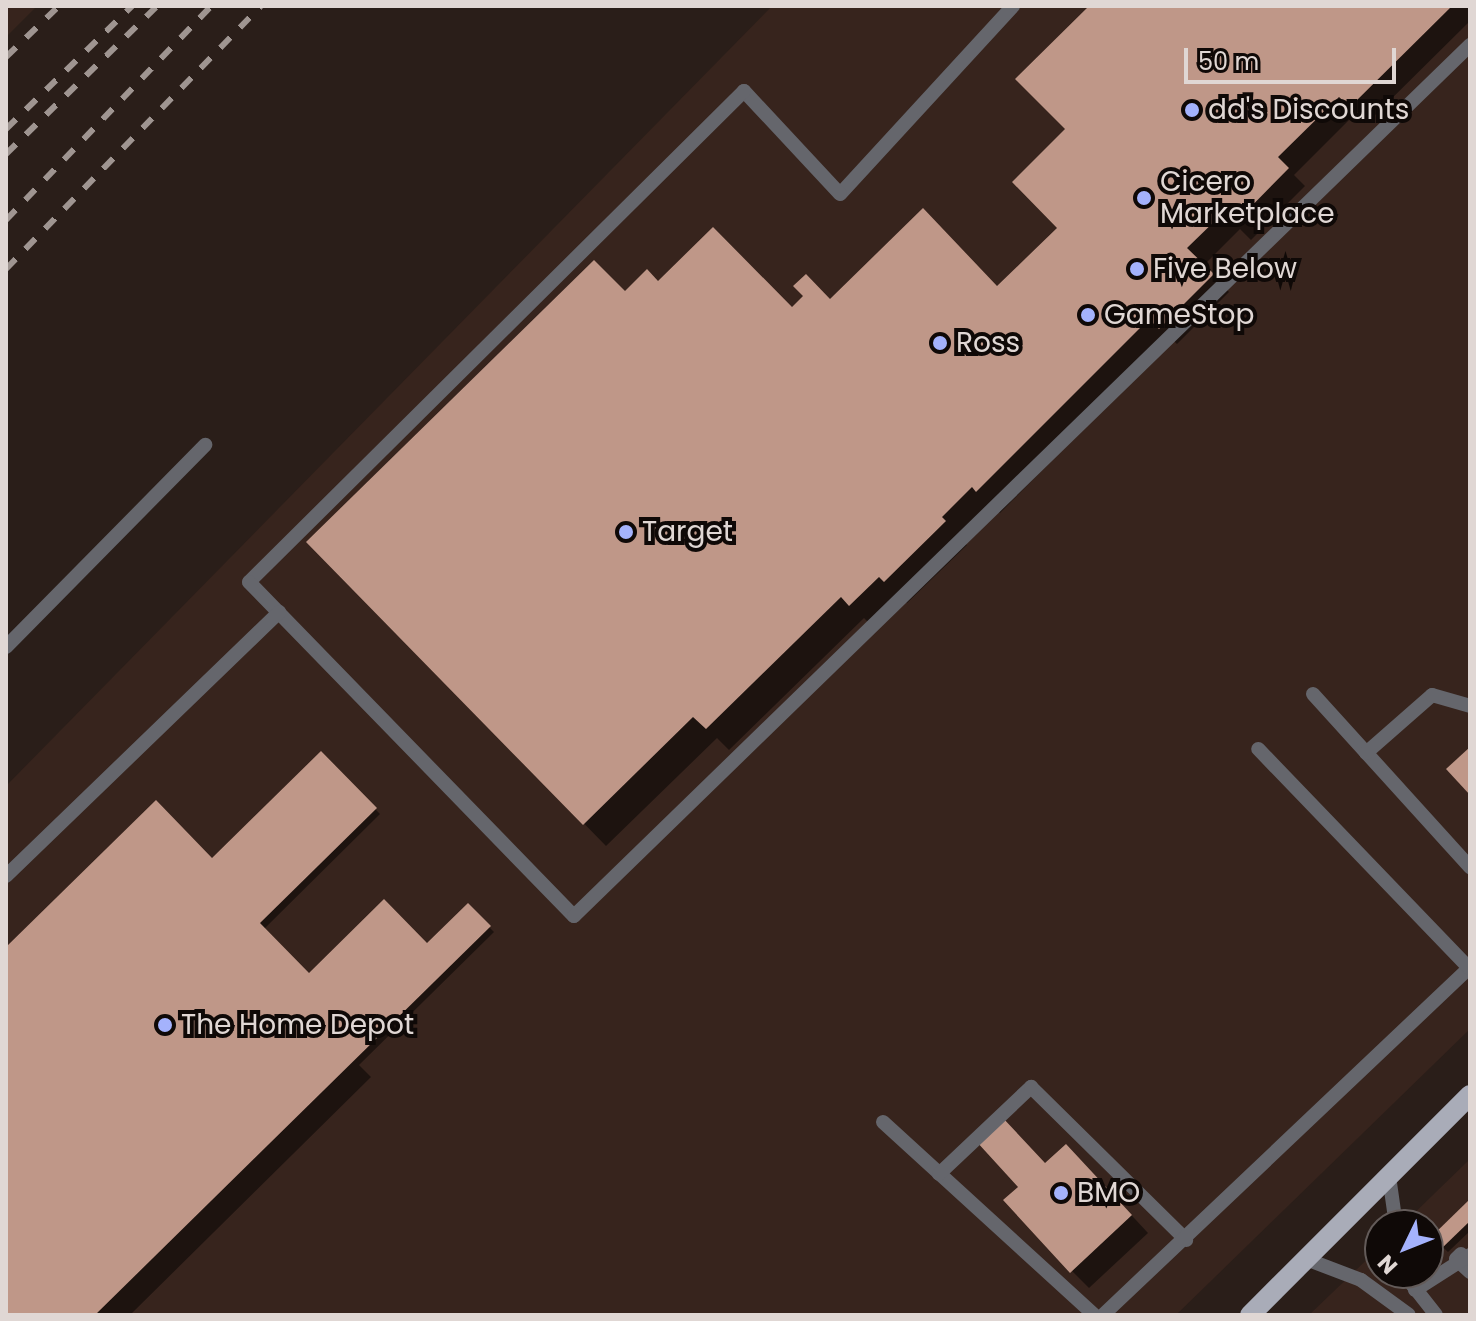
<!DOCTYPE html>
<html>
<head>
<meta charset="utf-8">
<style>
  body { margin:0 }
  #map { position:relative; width:1476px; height:1321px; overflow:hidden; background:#2a1e19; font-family:Poppins,sans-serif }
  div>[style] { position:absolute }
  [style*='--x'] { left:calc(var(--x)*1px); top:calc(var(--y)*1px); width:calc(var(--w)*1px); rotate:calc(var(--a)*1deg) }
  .built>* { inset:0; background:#37241d }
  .shadow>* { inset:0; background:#0007 }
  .building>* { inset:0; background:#bf9788 }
  .service>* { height:14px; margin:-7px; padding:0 7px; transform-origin:7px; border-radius:7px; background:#65666c }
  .primary>* { height:20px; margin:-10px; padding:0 10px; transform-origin:10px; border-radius:10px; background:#a9acb8 }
  .rail>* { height:6px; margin-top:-3px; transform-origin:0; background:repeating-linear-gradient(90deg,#9f9591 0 14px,transparent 0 28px) }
  .dots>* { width:22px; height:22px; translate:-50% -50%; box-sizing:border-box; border:4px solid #0f0907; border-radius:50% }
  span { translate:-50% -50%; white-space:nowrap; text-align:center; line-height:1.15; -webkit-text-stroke:8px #0f0907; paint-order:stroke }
  .poi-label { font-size:28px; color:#e0d7d4 }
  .left { translate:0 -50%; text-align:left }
  .frame { position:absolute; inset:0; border:8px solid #e0d7d4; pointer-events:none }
  .north { position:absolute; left:1364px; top:1209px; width:80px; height:80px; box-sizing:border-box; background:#0f0907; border:2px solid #635b59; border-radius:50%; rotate:227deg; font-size:22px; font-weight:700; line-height:32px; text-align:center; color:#e0d7d4 }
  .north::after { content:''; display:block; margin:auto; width:28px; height:36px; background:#a4b2fc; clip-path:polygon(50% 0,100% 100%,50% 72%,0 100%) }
  .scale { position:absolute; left:1184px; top:48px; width:212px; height:36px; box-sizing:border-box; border:4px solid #e0d7d4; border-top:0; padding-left:10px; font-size:24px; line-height:28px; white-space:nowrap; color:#e0d7d4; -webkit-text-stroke:6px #0f0907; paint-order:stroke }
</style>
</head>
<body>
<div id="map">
  <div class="built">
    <div style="clip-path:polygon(6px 6px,37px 6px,6px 37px)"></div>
    <div style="clip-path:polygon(772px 6px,1470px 6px,1470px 1029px,1176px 1315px,6px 1315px,6px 786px)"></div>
    <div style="clip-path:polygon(1470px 1159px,1470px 1315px,1309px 1315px,1380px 1247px,1380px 1273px,1428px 1273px,1428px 1225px,1402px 1225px)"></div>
  </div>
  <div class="shadow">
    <div style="clip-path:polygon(1092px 6px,1470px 6px,1470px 21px,1368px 122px,1357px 112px,1294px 175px,1305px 186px,1251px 240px,1240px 229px,1203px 266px,1229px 292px,1177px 344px,1167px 334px,1110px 402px,1000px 513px,995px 508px,962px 540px,967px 545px,907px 603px,902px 598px,873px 627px,864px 618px,729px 750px,717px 738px,606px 846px,309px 542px,625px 294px,658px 283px,792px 309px,830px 301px,998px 288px,1060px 228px,1068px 129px)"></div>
    <div style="clip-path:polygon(321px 754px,380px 814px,264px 929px,309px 975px,427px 946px,468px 906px,494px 932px,359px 1065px,371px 1077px,130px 1315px,6px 1315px,6px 950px,212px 861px)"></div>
    <div style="clip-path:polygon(1083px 1163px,1148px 1233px,1089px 1288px,1072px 1271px,1021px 1187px,1046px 1165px)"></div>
    <div style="clip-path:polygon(1470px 1202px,1470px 1231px,1448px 1252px,1433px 1238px)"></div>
  </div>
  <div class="building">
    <div style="clip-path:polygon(1089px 6px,1452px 6px,1350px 107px,1339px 97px,1278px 157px,1289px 168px,1233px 225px,1222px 214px,1187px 248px,1214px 274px,1159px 329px,1149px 319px,976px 492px,972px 487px,942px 517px,946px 521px,884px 582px,879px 577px,849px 606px,841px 597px,706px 729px,693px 717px,583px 825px,306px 542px,594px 260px,625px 291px,647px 269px,658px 281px,713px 227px,792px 307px,803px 296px,793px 286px,806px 274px,830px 299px,923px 208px,997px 286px,1057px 228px,1012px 182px,1065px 129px,1015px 79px)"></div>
    <div style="clip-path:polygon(1470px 747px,1470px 795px,1446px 769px)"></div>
    <div style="clip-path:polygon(321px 751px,377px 808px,260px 923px,309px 973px,384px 899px,427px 943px,468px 903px,491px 926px,95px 1315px,6px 1315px,6px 947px,156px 800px,212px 858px)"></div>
    <div style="clip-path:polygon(1002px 1117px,1045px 1163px,1066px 1144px,1132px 1215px,1070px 1273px,1003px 1200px,1018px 1187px,976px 1141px)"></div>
    <div style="clip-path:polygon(1470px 1199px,1470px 1221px,1441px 1249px,1430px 1238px)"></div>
  </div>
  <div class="service">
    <div style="--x:1013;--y:6;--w:255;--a:132.6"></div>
    <div style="--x:840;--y:194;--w:141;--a:-133"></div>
    <div style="--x:744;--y:91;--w:697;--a:135.23"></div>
    <div style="--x:249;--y:582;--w:466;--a:45.8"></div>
    <div style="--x:574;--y:916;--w:1250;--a:-44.19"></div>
    <div style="--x:6;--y:647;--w:284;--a:-45.4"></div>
    <div style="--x:1313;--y:694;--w:234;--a:47.8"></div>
    <div style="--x:1366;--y:753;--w:88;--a:-41.3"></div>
    <div style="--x:1432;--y:695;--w:40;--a:16"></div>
    <div style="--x:6;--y:876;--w:380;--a:-44"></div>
    <div style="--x:883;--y:1122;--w:286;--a:42.4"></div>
    <div style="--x:939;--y:1174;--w:127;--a:-43.4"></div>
    <div style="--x:1031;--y:1087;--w:218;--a:44.6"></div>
    <div style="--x:1389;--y:1176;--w:49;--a:81.9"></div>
    <div style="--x:1461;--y:1254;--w:7;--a:135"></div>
    <div style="--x:1456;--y:1259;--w:19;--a:43"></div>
    <div style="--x:1306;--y:1259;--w:59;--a:20.9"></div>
    <div style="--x:1361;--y:1280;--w:59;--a:36.1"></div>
    <div style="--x:1403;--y:1273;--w:53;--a:51.8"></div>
    <div style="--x:1415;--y:1290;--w:65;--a:-32.5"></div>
    <div style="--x:1103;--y:1315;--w:504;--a:-43.47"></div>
    <div style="--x:1469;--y:968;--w:304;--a:-133.9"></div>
  </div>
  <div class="primary">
    <div style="--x:1250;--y:1315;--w:311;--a:-45"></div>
  </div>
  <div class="rail">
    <div style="--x:6;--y:57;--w:74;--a:-43.9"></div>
    <div style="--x:6;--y:129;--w:176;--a:-44.3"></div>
    <div style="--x:6;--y:154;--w:211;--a:-44.4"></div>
    <div style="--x:6;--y:220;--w:296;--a:-46.2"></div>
    <div style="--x:6;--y:269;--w:366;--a:-45.9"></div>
  </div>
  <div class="dots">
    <div style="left:1192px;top:110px;background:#a4b2fc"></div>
    <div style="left:1144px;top:198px;background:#a4b2fc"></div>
    <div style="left:1137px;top:269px;background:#a4b2fc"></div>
    <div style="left:1088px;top:315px;background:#a4b2fc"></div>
    <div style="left:940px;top:343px;background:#a4b2fc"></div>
    <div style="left:626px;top:532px;background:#a4b2fc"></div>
    <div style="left:165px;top:1025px;background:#a4b2fc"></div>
    <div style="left:1061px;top:1193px;background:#a4b2fc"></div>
  </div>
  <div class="poi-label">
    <span class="left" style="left:1208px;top:110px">dd's Discounts</span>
    <span class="left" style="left:1160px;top:198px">Cicero<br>Marketplace</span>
    <span class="left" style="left:1153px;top:269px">Five Below</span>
    <span class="left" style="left:1104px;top:315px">GameStop</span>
    <span class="left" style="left:956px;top:343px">Ross</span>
    <span class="left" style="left:642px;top:532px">Target</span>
    <span class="left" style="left:181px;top:1025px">The Home Depot</span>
    <span class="left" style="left:1077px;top:1193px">BMO</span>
  </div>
  <div class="frame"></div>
  <div class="north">N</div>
  <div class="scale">50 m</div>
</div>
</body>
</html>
